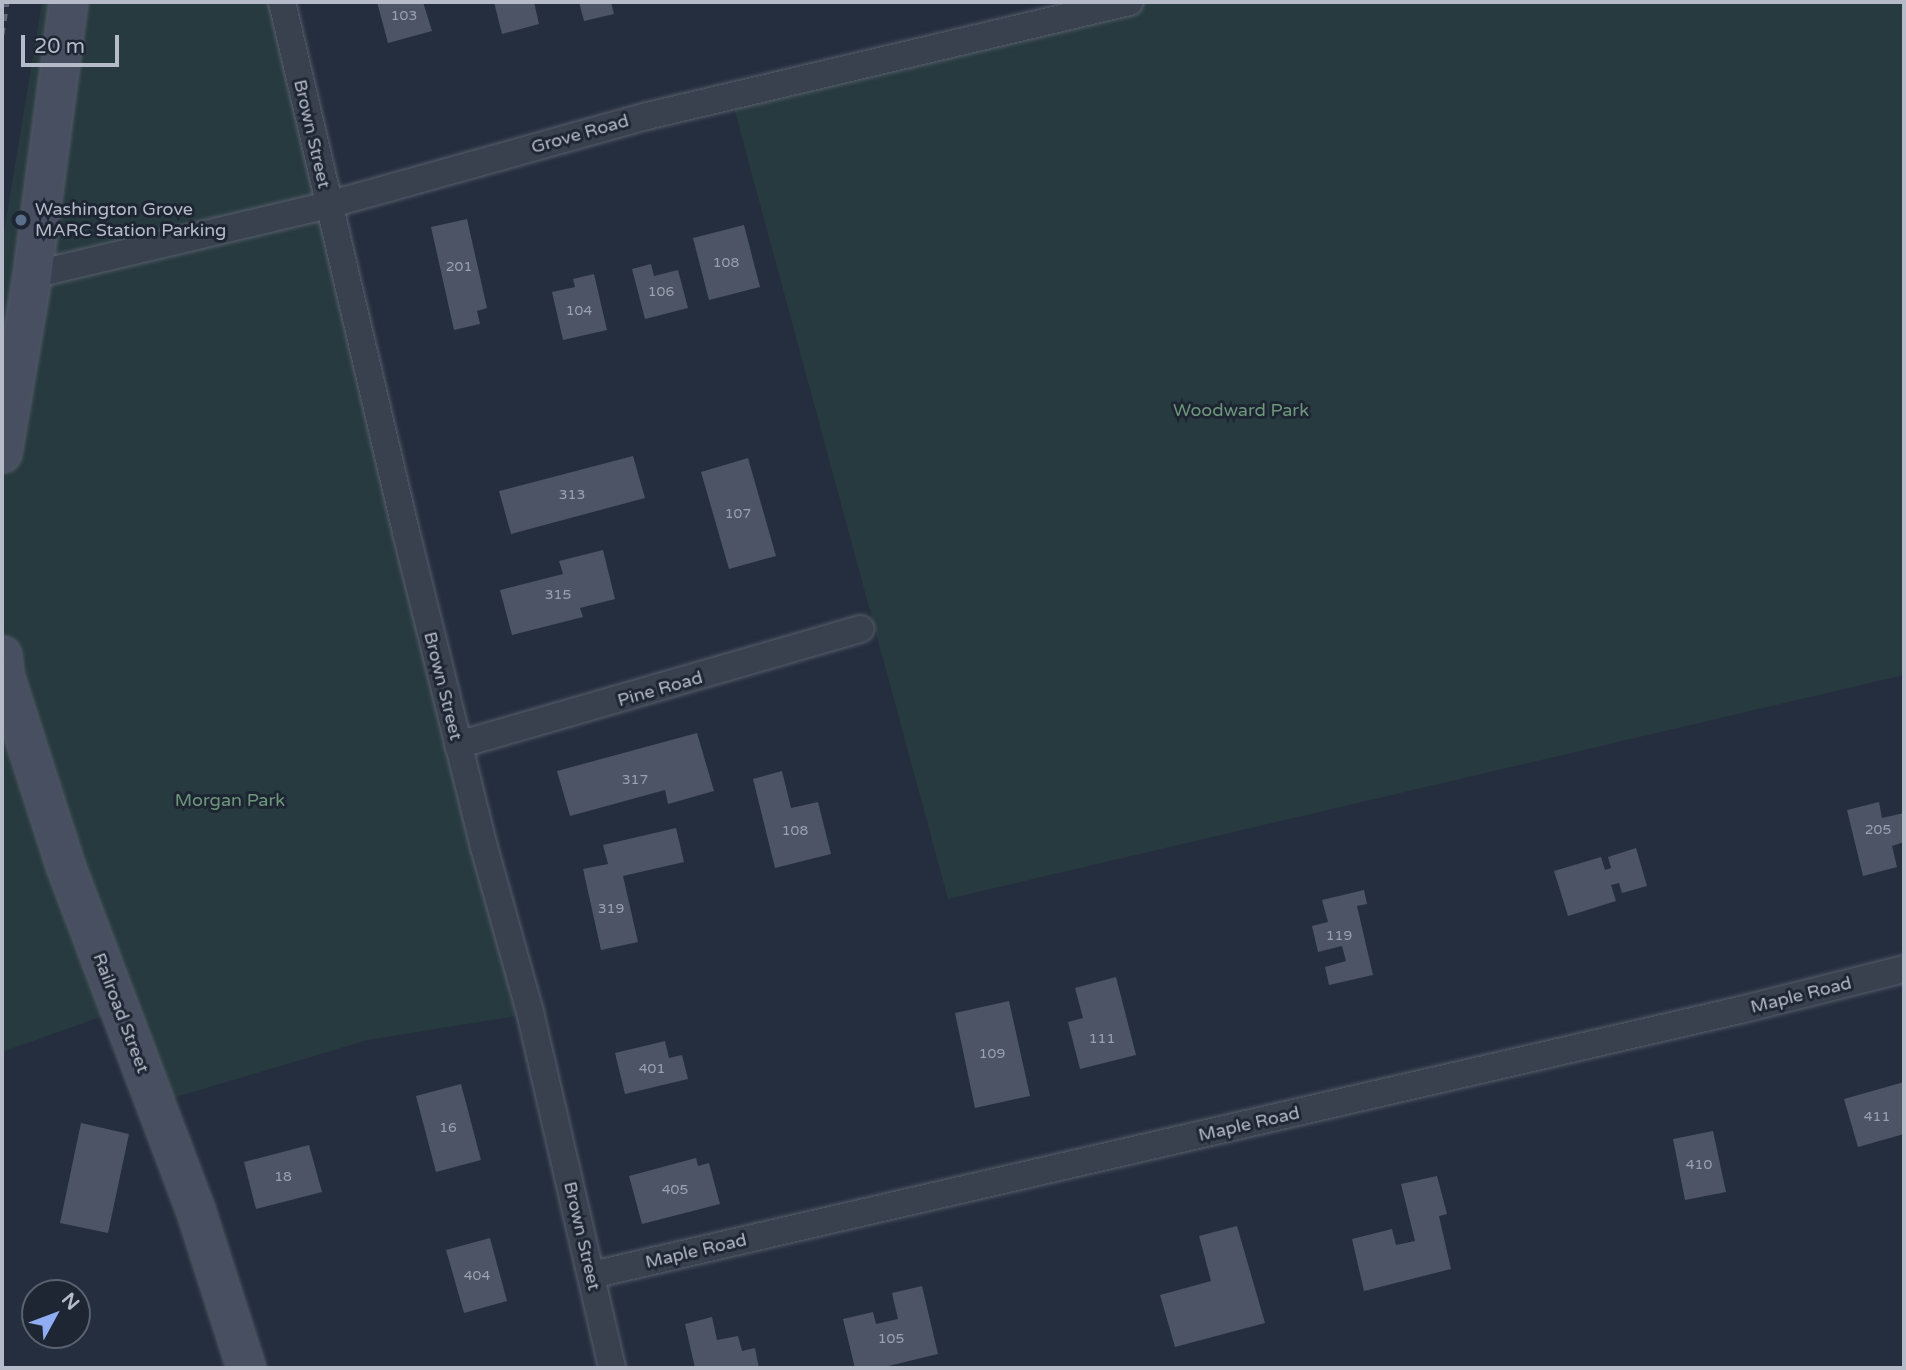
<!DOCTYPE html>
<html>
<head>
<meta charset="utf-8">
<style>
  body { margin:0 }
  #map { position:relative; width:1906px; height:1370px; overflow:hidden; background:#252e3e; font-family:"Varela Round",sans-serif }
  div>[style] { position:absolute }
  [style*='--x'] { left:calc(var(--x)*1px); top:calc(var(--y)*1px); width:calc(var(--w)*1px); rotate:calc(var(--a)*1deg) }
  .green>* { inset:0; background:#273a3f }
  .building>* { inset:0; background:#4c5466 }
  .roads { filter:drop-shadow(0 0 2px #575e6c) drop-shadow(0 0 2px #575e6c) }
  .street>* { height:26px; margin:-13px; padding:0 13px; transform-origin:13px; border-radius:13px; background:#39404e }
  .secondary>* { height:37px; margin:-18.5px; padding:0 18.5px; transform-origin:18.5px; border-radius:18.5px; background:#484f60 }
  .rail>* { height:5px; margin-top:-2.5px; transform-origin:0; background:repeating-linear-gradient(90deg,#5c6374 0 7px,transparent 0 14px) }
  .dots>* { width:19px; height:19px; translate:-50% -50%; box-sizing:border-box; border:4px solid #1e2533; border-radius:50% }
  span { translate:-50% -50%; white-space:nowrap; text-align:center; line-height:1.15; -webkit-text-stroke:6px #1e2533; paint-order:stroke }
  .number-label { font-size:14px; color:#9ba1b0 }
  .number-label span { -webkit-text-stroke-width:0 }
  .street-label { font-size:18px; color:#b5bbc9 }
  .poi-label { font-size:18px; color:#b5bbc9 }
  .left { translate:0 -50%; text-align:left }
  .park-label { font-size:18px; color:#6e987b }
  .frame { position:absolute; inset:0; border:4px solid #b5bbc9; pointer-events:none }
  .north { position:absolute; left:21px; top:1279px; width:70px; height:70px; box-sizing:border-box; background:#1e2533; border:2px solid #5a616f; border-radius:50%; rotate:49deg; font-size:19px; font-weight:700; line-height:28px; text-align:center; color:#b5bbc9 }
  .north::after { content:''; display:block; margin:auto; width:24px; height:32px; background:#90adf3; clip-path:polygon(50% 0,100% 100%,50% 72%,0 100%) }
  .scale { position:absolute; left:21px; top:35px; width:98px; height:32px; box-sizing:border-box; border:4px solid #b5bbc9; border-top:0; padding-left:9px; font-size:21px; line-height:24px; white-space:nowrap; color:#b5bbc9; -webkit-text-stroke:5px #1e2533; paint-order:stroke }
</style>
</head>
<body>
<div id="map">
  <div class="green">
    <div style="clip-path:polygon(42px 2px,273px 2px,316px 196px,516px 1016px,368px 1040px,169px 1099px,131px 1006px,2px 1052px,2px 244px)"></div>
    <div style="clip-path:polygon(1144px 2px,1904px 2px,1904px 675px,948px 899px,731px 97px)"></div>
  </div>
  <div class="building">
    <div style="clip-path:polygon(377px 2px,423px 2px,432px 31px,388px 43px)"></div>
    <div style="clip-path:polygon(494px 2px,534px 2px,539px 24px,502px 34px)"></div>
    <div style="clip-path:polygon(579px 2px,611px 2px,614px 14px,584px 21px)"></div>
    <div style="clip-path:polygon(467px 219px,487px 308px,477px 311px,480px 324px,454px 330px,431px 227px)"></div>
    <div style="clip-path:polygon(744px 225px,760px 287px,709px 300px,693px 238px)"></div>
    <div style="clip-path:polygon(651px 264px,654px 276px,678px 270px,688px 308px,645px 319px,632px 269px)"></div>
    <div style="clip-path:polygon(594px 274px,607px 330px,563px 340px,552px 292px,575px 287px,573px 279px)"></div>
    <div style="clip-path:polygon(633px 456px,645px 498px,511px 534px,499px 491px)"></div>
    <div style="clip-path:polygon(748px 458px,776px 556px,729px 569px,701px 472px)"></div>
    <div style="clip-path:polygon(603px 550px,615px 599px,580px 608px,583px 617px,512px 635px,500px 590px,563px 574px,559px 561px)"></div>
    <div style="clip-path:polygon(697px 733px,714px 791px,668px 804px,665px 790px,570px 816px,557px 771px)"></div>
    <div style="clip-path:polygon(782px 771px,791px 808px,818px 802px,831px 854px,775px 868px,753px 779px)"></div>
    <div style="clip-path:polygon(1879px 802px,1882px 818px,1904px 813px,1904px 842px,1892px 846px,1897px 867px,1863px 876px,1847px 810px)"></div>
    <div style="clip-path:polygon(676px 828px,684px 862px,623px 876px,638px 942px,601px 950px,583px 869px,608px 864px,603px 845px)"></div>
    <div style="clip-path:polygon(1636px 848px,1647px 886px,1622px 893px,1619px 883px,1611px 885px,1616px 901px,1568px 916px,1554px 871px,1601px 857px,1605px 870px,1611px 868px,1608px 857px)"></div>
    <div style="clip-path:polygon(1364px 890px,1367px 904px,1357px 906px,1373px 975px,1329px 985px,1325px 967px,1346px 961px,1342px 946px,1318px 952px,1312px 926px,1328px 922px,1322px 900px)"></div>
    <div style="clip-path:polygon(1116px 977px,1136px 1055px,1080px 1069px,1068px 1022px,1083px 1018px,1075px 988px)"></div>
    <div style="clip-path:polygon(1009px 1001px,1030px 1096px,975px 1108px,955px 1013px)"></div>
    <div style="clip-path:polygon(665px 1041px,669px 1058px,682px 1055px,688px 1079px,625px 1094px,615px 1053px)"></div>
    <div style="clip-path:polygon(1904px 1082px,1904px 1134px,1858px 1147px,1844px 1099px)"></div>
    <div style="clip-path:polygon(461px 1084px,481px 1160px,436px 1172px,416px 1096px)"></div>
    <div style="clip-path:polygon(81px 1123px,129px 1134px,108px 1233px,60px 1223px)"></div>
    <div style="clip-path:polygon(1713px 1131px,1726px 1192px,1685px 1200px,1673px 1139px)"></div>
    <div style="clip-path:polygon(309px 1145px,322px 1192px,256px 1209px,244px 1162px)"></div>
    <div style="clip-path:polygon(696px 1158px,698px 1166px,709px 1163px,720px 1204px,642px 1224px,629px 1176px)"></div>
    <div style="clip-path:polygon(1437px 1176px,1447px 1214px,1439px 1216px,1451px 1269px,1364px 1291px,1352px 1239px,1392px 1229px,1396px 1245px,1415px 1241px,1401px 1184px)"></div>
    <div style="clip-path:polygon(1237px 1226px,1265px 1323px,1175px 1347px,1160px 1295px,1211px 1281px,1199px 1236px)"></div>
    <div style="clip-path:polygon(490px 1238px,507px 1301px,464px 1313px,446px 1250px)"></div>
    <div style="clip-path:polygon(922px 1286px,938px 1354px,880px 1368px,855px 1368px,843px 1319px,873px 1312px,876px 1324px,898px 1319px,892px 1293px)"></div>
    <div style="clip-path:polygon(712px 1317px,717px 1340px,738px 1336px,742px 1351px,755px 1348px,759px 1368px,695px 1368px,685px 1324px)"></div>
  </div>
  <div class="roads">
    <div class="street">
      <div style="--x:282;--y:2;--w:544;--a:76.83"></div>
      <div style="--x:406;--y:532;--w:325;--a:76.1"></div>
      <div style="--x:484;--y:847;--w:171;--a:74.4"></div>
      <div style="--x:530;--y:1012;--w:365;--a:77"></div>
      <div style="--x:32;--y:275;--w:304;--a:-13.3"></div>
      <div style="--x:328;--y:205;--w:331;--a:-15.6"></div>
      <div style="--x:647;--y:116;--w:496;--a:-13.3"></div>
      <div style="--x:458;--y:745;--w:419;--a:-16.1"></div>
      <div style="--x:592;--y:1275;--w:1178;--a:-13"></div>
      <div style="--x:1740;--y:1010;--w:169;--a:-14"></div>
    </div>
    <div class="secondary">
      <div style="--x:2;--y:453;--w:181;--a:-80.4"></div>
      <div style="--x:32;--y:275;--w:275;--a:-82.5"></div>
      <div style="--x:2;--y:655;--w:20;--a:84"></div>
      <div style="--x:4;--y:675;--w:200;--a:72.2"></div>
      <div style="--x:65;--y:865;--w:368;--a:69.3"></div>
      <div style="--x:195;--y:1209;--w:167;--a:72.2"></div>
    </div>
  </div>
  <div class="rail">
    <div style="--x:2;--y:34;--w:32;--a:-81"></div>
  </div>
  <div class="dots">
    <div style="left:21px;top:220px;background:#5c6f8a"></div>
  </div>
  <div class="number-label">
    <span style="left:404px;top:16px">103</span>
    <span style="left:726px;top:263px">108</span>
    <span style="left:459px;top:267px">201</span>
    <span style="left:661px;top:292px">106</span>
    <span style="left:579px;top:311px">104</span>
    <span style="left:572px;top:495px">313</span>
    <span style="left:738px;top:514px">107</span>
    <span style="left:558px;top:595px">315</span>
    <span style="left:635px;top:780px">317</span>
    <span style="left:1878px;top:830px">205</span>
    <span style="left:795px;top:831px">108</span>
    <span style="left:611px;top:909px">319</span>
    <span style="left:1339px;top:936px">119</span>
    <span style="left:1102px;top:1039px">111</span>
    <span style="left:992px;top:1054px">109</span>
    <span style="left:652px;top:1069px">401</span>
    <span style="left:1877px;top:1117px">411</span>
    <span style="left:448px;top:1128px">16</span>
    <span style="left:1699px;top:1165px">410</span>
    <span style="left:283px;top:1177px">18</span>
    <span style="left:675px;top:1190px">405</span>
    <span style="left:477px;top:1276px">404</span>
    <span style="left:891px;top:1339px">105</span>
  </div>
  <div class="street-label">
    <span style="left:312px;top:134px;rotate:77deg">Brown Street</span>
    <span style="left:580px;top:134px;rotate:-16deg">Grove Road</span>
    <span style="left:443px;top:686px;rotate:76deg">Brown Street</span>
    <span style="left:660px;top:689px;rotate:-16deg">Pine Road</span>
    <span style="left:1801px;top:995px;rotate:-14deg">Maple Road</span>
    <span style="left:121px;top:1013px;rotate:69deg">Railroad Street</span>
    <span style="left:1249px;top:1124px;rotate:-13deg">Maple Road</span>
    <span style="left:582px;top:1236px;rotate:77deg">Brown Street</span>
    <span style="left:696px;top:1251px;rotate:-13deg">Maple Road</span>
  </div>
  <div class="poi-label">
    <span class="left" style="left:35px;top:220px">Washington Grove<br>MARC Station Parking</span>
  </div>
  <div class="park-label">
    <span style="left:1241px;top:410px">Woodward Park</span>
    <span style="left:230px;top:800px">Morgan Park</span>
  </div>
  <div class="frame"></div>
  <div class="north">N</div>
  <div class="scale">20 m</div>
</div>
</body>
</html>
